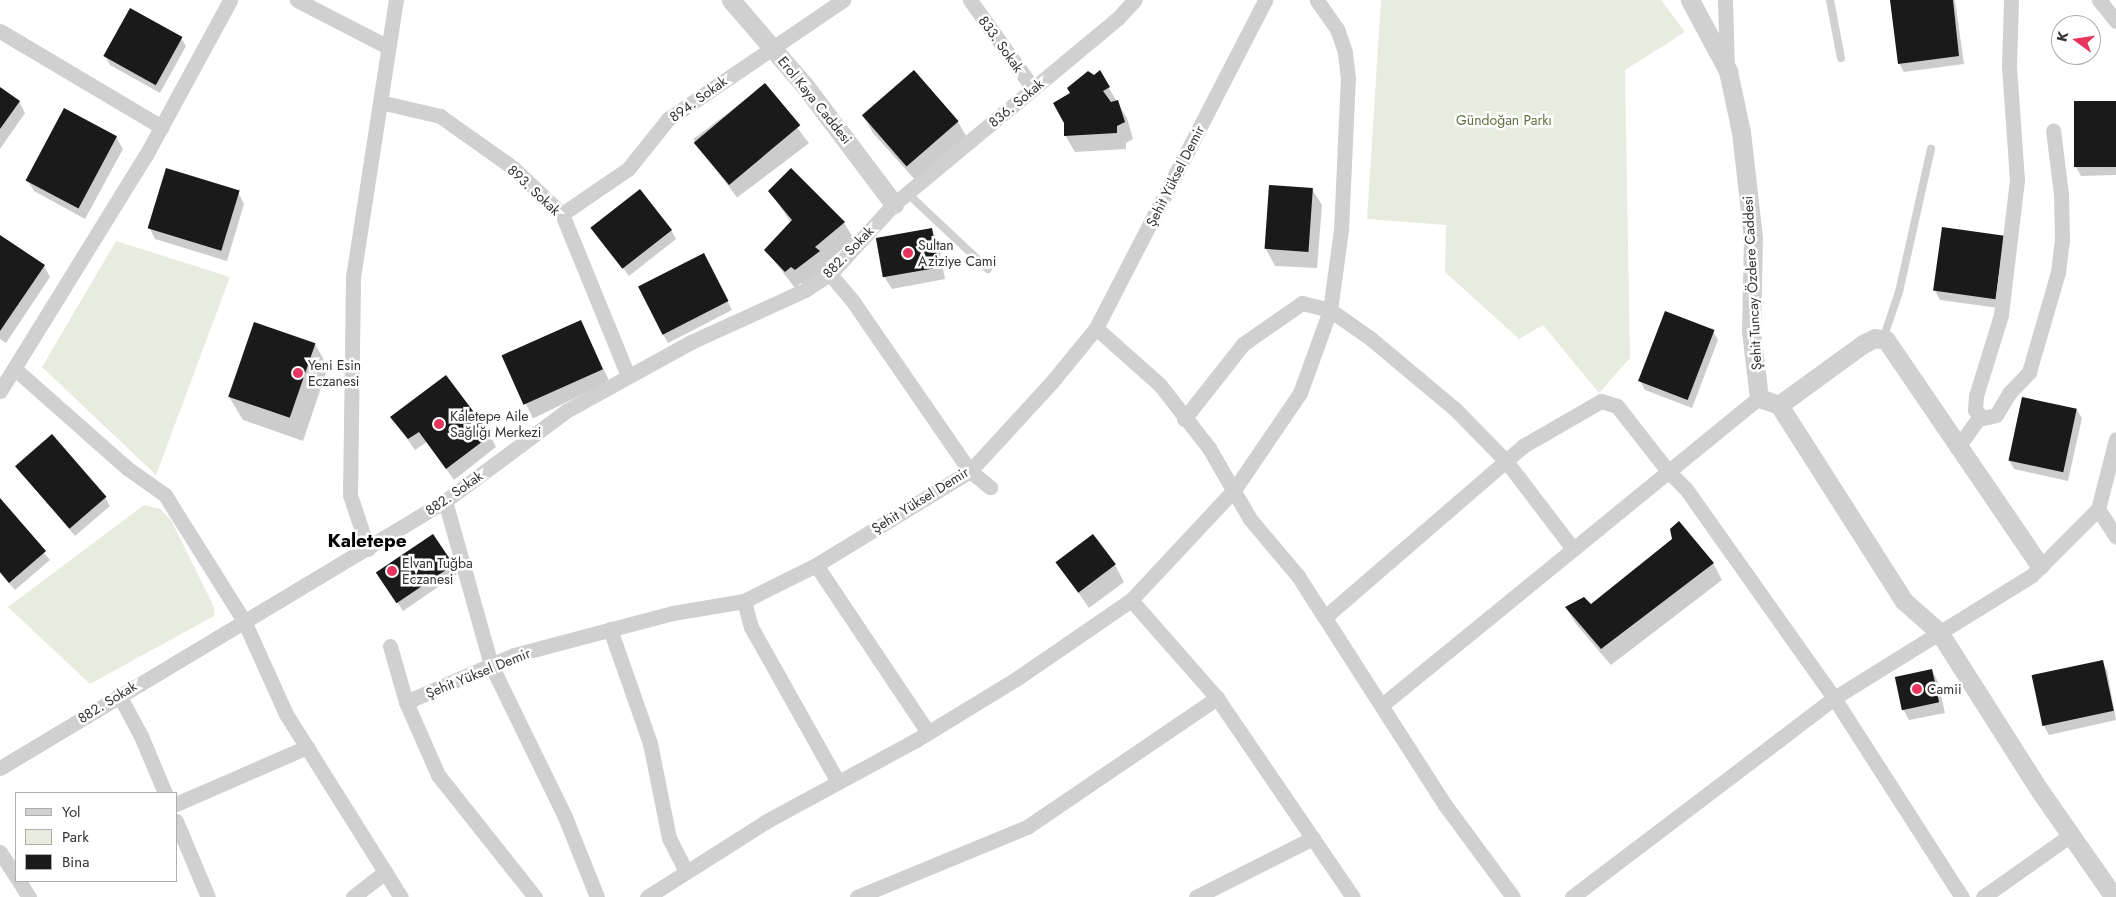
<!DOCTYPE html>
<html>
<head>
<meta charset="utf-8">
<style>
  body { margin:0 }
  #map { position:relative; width:2116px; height:897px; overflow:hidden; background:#fff; font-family:Jost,sans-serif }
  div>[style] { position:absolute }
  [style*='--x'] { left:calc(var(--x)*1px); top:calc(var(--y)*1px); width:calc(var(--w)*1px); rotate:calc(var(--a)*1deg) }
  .green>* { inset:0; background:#e8ecde }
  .shadow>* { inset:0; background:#0003; transform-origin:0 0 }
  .building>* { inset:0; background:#1a1a1a; transform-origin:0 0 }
  .service>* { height:8px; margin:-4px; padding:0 4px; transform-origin:4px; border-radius:4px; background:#d0d0d0 }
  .minor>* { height:15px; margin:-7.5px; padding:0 7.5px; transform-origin:7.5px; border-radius:7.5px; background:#d0d0d0 }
  .tertiary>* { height:19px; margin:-9.5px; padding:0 9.5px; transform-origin:9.5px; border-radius:9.5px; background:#d0d0d0 }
  .dots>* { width:14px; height:14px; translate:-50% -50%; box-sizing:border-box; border:2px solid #fff; border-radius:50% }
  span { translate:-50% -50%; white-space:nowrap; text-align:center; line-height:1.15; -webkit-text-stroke:5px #fff; paint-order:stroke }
  .street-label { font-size:14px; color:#333 }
  .park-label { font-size:14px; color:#5d703e }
  .poi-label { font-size:14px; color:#333 }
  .left { translate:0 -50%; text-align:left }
  .district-label { font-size:19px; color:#000; font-weight:700 }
  .legend { position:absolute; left:15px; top:792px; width:162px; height:90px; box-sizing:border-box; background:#fff; border:1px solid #adadad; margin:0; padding:6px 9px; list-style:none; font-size:15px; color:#333 }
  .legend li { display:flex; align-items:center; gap:10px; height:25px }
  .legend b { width:25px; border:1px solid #adadad }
  .north { position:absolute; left:2051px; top:15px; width:50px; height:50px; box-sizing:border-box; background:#fff; border:1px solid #adadad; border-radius:50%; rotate:284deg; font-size:14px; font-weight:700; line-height:20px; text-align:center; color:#333 }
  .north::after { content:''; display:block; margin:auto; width:18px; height:22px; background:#e9355e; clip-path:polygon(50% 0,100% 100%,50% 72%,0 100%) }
</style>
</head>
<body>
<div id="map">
  <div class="green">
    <i style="clip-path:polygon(1381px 0,1661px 0,1685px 32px,1625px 70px,1630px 358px,1599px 393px,1543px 325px,1519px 339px,1445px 272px,1446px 225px,1367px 219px)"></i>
    <i style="clip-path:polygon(116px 241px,230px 277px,156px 475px,42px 367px)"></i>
    <i style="clip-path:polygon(144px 505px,160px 509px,171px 520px,214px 607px,214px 616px,90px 684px,8px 607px)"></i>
  </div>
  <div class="shadow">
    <i style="clip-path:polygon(1898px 0,1955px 0,1964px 64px,1904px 72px,1899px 63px)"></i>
    <i style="clip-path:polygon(181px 38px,186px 46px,160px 93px,110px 65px,105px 56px)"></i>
    <i style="clip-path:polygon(913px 72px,958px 122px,968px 139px,918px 183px,873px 133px,864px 117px)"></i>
    <i style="clip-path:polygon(1099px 72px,1127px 118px,1133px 139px,1126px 143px,1126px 149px,1075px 152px,1065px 135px,1072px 94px)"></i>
    <i style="left:765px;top:85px;width:73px;height:90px;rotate:53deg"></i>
    <i style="clip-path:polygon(0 88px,19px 101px,25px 113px,0 149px)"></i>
    <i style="clip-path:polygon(2116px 103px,2116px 175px,2081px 176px,2076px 167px)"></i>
    <i style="clip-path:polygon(116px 137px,123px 149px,85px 219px,34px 191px,27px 180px)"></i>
    <i style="clip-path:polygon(1312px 189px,1322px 205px,1317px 268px,1275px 266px,1266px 249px)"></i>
    <i style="clip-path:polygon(770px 191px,844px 223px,854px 239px,826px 263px,829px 268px,805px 286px,801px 283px,795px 288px,766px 250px,791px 223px)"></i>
    <i style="clip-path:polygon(238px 192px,244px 204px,227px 261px,155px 239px,149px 227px)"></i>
    <i style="clip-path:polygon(593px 228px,671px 230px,676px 239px,629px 276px)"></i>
    <i style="clip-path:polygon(931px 229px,938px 241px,945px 279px,892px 289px,885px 278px,878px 240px)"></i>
    <i style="clip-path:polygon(0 236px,44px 266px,50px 277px,6px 343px,0 339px)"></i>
    <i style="clip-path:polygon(2008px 246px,1999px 308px,1940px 300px,1935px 291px)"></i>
    <i style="clip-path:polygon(708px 263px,732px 310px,668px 343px,663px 334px)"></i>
    <i style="left:580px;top:321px;width:67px;height:85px;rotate:64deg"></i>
    <i style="clip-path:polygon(1713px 331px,1718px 340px,1692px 408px,1645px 390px,1640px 381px)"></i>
    <i style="clip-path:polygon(315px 344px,328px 367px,303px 441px,243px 420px,229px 397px)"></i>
    <i style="clip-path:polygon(2023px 398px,2077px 410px,2082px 418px,2068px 481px,2014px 469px,2009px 460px)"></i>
    <i style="clip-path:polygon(392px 417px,490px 435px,496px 447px,454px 480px,427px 442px,415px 450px)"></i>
    <i style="clip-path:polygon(17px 466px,105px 497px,110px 506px,75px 536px)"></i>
    <i style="clip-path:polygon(0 500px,50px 560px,15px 590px,0 573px)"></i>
    <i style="clip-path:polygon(1057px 562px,1115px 565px,1124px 582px,1089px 608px)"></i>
    <i style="clip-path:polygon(1713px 563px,1722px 580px,1611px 665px,1576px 624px,1566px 608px,1591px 606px)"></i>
    <i style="clip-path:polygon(452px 566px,457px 574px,403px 611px,383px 581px)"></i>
    <i style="clip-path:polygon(2102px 662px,2107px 670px,2116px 720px,2049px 735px,2044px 726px)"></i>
    <i style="clip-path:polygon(1932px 670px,1938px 682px,1945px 713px,1909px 720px,1903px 709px,1896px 678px)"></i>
  </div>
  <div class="building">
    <i style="clip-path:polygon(1890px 0,1953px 0,1959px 56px,1898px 64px)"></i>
    <i style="left:130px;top:8px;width:60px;height:55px;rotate:29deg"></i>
    <i style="left:914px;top:70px;width:68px;height:69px;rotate:49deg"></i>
    <i style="clip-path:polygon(1100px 70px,1110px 87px,1103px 91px,1111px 102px,1118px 100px,1125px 122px,1117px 126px,1117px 133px,1064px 136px,1064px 123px,1053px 103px,1070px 93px,1067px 88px,1088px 71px,1094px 75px)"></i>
    <i style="left:765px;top:83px;width:55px;height:93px;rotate:50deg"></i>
    <i style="clip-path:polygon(0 87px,20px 101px,0 129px)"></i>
    <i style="left:2116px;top:101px;width:66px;height:42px;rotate:90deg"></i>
    <i style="left:64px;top:108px;width:60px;height:82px;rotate:28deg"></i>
    <i style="left:166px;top:168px;width:77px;height:63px;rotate:17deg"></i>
    <i style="clip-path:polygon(791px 168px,845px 222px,815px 247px,820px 251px,795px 270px,791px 267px,785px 272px,764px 250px,792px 220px,768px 191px)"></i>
    <i style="left:1269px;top:185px;width:44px;height:64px;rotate:4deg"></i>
    <i style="left:640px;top:189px;width:52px;height:63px;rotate:52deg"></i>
    <i style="left:1942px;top:227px;width:63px;height:64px;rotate:8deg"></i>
    <i style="left:932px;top:228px;width:40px;height:57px;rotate:80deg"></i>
    <i style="clip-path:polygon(0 235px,45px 265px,0 331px)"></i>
    <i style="left:704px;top:253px;width:54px;height:74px;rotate:63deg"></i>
    <i style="left:1665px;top:311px;width:53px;height:75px;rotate:21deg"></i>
    <i style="left:581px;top:320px;width:54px;height:87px;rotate:66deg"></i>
    <i style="left:254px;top:322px;width:65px;height:79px;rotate:19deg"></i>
    <i style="clip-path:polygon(446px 375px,491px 435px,446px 469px,419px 432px,408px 439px,390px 417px)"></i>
    <i style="left:2022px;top:397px;width:56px;height:65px;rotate:12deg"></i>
    <i style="left:52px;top:434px;width:83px;height:49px;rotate:49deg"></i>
    <i style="clip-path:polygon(0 498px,46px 551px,9px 583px,0 572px)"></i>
    <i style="clip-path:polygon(1679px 521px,1714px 563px,1601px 649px,1565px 607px,1584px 597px,1591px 604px,1672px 539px,1670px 529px)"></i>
    <i style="left:433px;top:534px;width:37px;height:69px;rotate:56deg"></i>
    <i style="left:1093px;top:534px;width:38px;height:47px;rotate:53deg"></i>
    <i style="left:2103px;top:660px;width:52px;height:73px;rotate:78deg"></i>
    <i style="left:1932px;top:669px;width:34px;height:38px;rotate:78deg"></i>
  </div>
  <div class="service">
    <i style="--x:1830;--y:0;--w:59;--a:79.3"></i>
    <i style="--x:907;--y:193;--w:111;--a:43.2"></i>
    <i style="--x:1883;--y:339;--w:50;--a:-71.2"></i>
    <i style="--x:1899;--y:292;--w:147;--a:-77.4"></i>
  </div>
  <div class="minor">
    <i style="--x:297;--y:0;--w:102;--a:27.3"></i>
    <i style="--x:970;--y:0;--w:107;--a:54.5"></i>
    <i style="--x:1725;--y:0;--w:70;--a:88.4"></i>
    <i style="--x:2011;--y:0;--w:66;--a:91.7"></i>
    <i style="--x:2009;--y:66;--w:114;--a:86"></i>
    <i style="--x:2017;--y:180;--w:136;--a:96.8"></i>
    <i style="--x:2001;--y:315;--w:85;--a:107.2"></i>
    <i style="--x:1976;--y:396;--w:14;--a:94"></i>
    <i style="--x:1975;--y:410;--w:11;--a:45"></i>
    <i style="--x:1983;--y:418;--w:13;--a:-13"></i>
    <i style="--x:1996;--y:415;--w:27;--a:-59"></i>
    <i style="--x:2010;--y:392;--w:28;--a:-46"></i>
    <i style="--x:2029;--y:372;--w:104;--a:-73.8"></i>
    <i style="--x:2058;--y:272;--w:31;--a:-83"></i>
    <i style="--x:2062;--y:241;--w:47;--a:-91.2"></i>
    <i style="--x:2061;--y:194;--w:64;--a:-97.1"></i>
    <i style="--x:2099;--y:0;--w:27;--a:51"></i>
    <i style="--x:0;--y:31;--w:188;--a:30.7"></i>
    <i style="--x:380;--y:102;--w:62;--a:13.1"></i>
    <i style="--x:440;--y:116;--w:88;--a:35.3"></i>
    <i style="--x:512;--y:167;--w:69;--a:43.2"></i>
    <i style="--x:562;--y:214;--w:175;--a:67.8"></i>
    <i style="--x:562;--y:214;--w:80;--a:-34.3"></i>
    <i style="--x:628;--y:169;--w:64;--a:-51.3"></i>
    <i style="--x:668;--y:119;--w:212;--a:-34.2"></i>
    <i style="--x:830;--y:274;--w:38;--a:50"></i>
    <i style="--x:854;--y:303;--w:204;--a:55.4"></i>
    <i style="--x:970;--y:471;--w:26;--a:39"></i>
    <i style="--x:1096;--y:328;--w:86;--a:41.7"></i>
    <i style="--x:1160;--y:385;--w:80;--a:52.1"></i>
    <i style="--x:1209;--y:448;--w:82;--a:60"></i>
    <i style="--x:1250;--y:519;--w:75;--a:49.9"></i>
    <i style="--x:1298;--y:576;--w:272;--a:57.3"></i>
    <i style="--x:1445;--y:805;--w:114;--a:53.5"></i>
    <i style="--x:15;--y:369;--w:149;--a:41.5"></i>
    <i style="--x:127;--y:468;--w:47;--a:35.4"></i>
    <i style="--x:165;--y:495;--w:149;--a:57.9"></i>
    <i style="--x:244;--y:621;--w:102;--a:65.7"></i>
    <i style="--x:286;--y:714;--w:216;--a:57.9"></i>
    <i style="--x:0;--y:391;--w:278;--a:-58.3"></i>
    <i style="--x:146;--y:155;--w:176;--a:-61.5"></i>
    <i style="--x:1184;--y:419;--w:95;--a:-51.8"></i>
    <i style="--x:1243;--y:344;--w:72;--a:-34.8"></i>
    <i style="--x:1302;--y:303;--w:29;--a:14"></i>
    <i style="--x:1330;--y:310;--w:49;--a:35"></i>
    <i style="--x:1370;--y:338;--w:111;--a:39.9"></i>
    <i style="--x:1455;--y:409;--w:73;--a:45.6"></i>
    <i style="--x:1506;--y:461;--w:111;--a:52.7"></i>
    <i style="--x:1957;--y:448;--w:39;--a:-54"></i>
    <i style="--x:445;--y:501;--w:170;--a:74.3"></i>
    <i style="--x:491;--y:665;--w:169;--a:64"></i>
    <i style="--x:565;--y:817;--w:86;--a:68.2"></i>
    <i style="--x:2098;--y:509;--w:33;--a:57"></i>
    <i style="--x:368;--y:549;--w:57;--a:-108.4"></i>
    <i style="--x:350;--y:495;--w:218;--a:-89.2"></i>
    <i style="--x:353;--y:277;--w:280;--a:-81.2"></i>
    <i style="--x:816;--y:565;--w:201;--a:56.2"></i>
    <i style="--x:1131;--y:600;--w:130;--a:48.7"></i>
    <i style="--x:1217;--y:698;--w:241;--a:55.7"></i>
    <i style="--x:744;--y:601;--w:27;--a:75"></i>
    <i style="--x:751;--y:627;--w:178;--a:60.7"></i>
    <i style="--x:1325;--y:617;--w:262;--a:-40.8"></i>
    <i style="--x:1523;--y:446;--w:90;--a:-30"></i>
    <i style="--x:1601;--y:401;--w:17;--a:17"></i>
    <i style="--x:1617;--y:406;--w:83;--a:51.9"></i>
    <i style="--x:1668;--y:471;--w:25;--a:45"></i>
    <i style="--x:1686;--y:489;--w:256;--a:54.7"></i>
    <i style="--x:1834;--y:698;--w:237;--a:57.3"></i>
    <i style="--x:610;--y:629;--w:121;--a:70.7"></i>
    <i style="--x:650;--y:743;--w:97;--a:78.7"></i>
    <i style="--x:669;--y:838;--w:38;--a:63"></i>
    <i style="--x:390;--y:646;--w:58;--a:74.1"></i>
    <i style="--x:406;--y:702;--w:80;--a:66.3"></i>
    <i style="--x:438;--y:775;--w:156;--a:51.5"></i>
    <i style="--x:119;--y:695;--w:47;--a:61.8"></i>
    <i style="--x:141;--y:736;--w:62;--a:67.2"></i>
    <i style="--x:406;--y:702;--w:118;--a:-23.5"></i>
    <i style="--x:514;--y:655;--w:164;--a:-14.8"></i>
    <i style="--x:673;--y:613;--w:72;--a:-9.6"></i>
    <i style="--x:744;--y:601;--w:80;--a:-26.6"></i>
    <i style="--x:816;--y:565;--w:180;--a:-31.4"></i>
    <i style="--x:970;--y:471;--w:120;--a:-47.4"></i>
    <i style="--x:1051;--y:383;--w:71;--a:-50.7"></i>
    <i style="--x:1096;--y:328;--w:369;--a:-62.7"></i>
    <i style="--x:1382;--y:705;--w:486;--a:-39.2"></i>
    <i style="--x:0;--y:768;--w:519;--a:-30.96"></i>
    <i style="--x:445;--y:501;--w:151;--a:-36.6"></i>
    <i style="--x:566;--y:411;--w:143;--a:-28.9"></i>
    <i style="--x:691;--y:342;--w:125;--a:-24.5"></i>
    <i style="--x:805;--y:290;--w:30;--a:-33"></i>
    <i style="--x:830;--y:274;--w:95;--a:-47.6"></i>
    <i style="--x:894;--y:204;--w:290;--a:-39.7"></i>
    <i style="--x:1117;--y:19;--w:26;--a:-47"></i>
    <i style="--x:176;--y:804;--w:143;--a:-23.5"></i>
    <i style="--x:176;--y:821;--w:82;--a:67.2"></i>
    <i style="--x:0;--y:852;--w:30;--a:57"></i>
    <i style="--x:19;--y:881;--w:19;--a:58"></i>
    <i style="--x:353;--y:897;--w:41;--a:-38"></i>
    <i style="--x:647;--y:897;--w:140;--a:-32.4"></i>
    <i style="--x:765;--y:822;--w:172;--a:-28.5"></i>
    <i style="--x:916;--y:740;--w:117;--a:-31.4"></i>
    <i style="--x:1016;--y:679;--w:140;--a:-34.5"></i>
    <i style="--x:1131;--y:600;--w:151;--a:-46.9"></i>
    <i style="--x:1234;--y:490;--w:117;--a:-55.8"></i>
    <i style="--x:1300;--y:393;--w:88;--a:-70.1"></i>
    <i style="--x:1330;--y:310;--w:81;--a:-82.2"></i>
    <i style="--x:1341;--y:230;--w:152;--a:-87.4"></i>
    <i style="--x:1348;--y:78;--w:26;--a:-97"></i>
    <i style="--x:1345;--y:52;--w:24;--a:-109"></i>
    <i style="--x:1337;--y:29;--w:35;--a:-125"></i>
    <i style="--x:857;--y:897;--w:184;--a:-22.4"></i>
    <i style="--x:1027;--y:827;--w:230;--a:-34.2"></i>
    <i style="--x:1196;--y:897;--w:131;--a:-26.8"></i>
    <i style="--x:1572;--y:897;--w:329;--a:-37.2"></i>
    <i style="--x:1834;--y:698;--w:232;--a:-31.8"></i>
    <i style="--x:2031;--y:576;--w:95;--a:-45"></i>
    <i style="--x:2098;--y:509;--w:72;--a:-75.6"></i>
    <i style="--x:1983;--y:897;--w:108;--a:-35.2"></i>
  </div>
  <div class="tertiary">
    <i style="--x:731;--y:0;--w:113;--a:49.3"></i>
    <i style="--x:805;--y:86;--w:148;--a:53"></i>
    <i style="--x:1690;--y:0;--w:81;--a:61.8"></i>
    <i style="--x:1728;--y:71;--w:62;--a:78"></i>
    <i style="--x:1741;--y:132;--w:106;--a:83.5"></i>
    <i style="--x:1753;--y:237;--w:94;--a:91.2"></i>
    <i style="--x:1751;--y:331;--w:67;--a:83.2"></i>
    <i style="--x:1759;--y:398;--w:21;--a:19"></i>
    <i style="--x:1779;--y:405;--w:232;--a:57.5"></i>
    <i style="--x:1904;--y:601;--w:47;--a:41.5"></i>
    <i style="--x:1939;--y:632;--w:188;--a:57.6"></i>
    <i style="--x:2040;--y:791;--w:129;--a:55.1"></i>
    <i style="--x:1779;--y:405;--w:104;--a:-36"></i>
    <i style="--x:1863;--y:344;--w:13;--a:-27"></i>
    <i style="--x:1875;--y:338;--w:11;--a:10"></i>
    <i style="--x:1886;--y:340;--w:273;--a:55.7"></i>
  </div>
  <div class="dots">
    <i style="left:908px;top:253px;background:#e9355e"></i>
    <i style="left:298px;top:373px;background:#e9355e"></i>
    <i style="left:439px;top:424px;background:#e9355e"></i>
    <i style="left:392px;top:571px;background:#e9355e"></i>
    <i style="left:1917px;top:689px;background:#e9355e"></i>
  </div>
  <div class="street-label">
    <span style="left:1001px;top:44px;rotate:54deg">833. Sokak</span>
    <span style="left:698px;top:99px;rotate:-36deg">894. Sokak</span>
    <span style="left:815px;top:100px;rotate:51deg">Erol Kaya Caddesi</span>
    <span style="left:1016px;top:103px;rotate:-40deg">836. Sokak</span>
    <span style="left:1175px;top:176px;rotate:-63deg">Şehit Yüksel Demir</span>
    <span style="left:534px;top:190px;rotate:43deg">893. Sokak</span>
    <span style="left:848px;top:252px;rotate:-46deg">882. Sokak</span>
    <span style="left:1752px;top:283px;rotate:-93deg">Şehit Tuncay Özdere Caddesi</span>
    <span style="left:454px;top:493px;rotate:-35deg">882. Sokak</span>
    <span style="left:920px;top:500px;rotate:-32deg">Şehit Yüksel Demir</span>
    <span style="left:478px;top:673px;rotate:-22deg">Şehit Yüksel Demir</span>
    <span style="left:107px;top:702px;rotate:-32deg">882. Sokak</span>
  </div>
  <div class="park-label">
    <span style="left:1504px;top:120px">Gündoğan Parkı</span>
  </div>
  <div class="poi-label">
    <span class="left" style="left:918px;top:253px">Sultan<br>Aziziye Cami</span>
    <span class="left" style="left:308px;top:373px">Yeni Esin<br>Eczanesi</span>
    <span class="left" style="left:450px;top:424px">Kaletepe Aile<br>Sağlığı Merkezi</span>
    <span class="left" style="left:402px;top:571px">Elvan Tuğba<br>Eczanesi</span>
    <span class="left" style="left:1927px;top:689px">Camii</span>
  </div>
  <div class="district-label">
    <span style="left:367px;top:541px">Kaletepe</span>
  </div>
  <ul class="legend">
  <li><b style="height:6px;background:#d0d0d0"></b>Yol</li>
  <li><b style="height:14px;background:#e8ecde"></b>Park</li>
  <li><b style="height:14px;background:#1a1a1a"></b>Bina</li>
  </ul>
  <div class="north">K</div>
</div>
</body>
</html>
